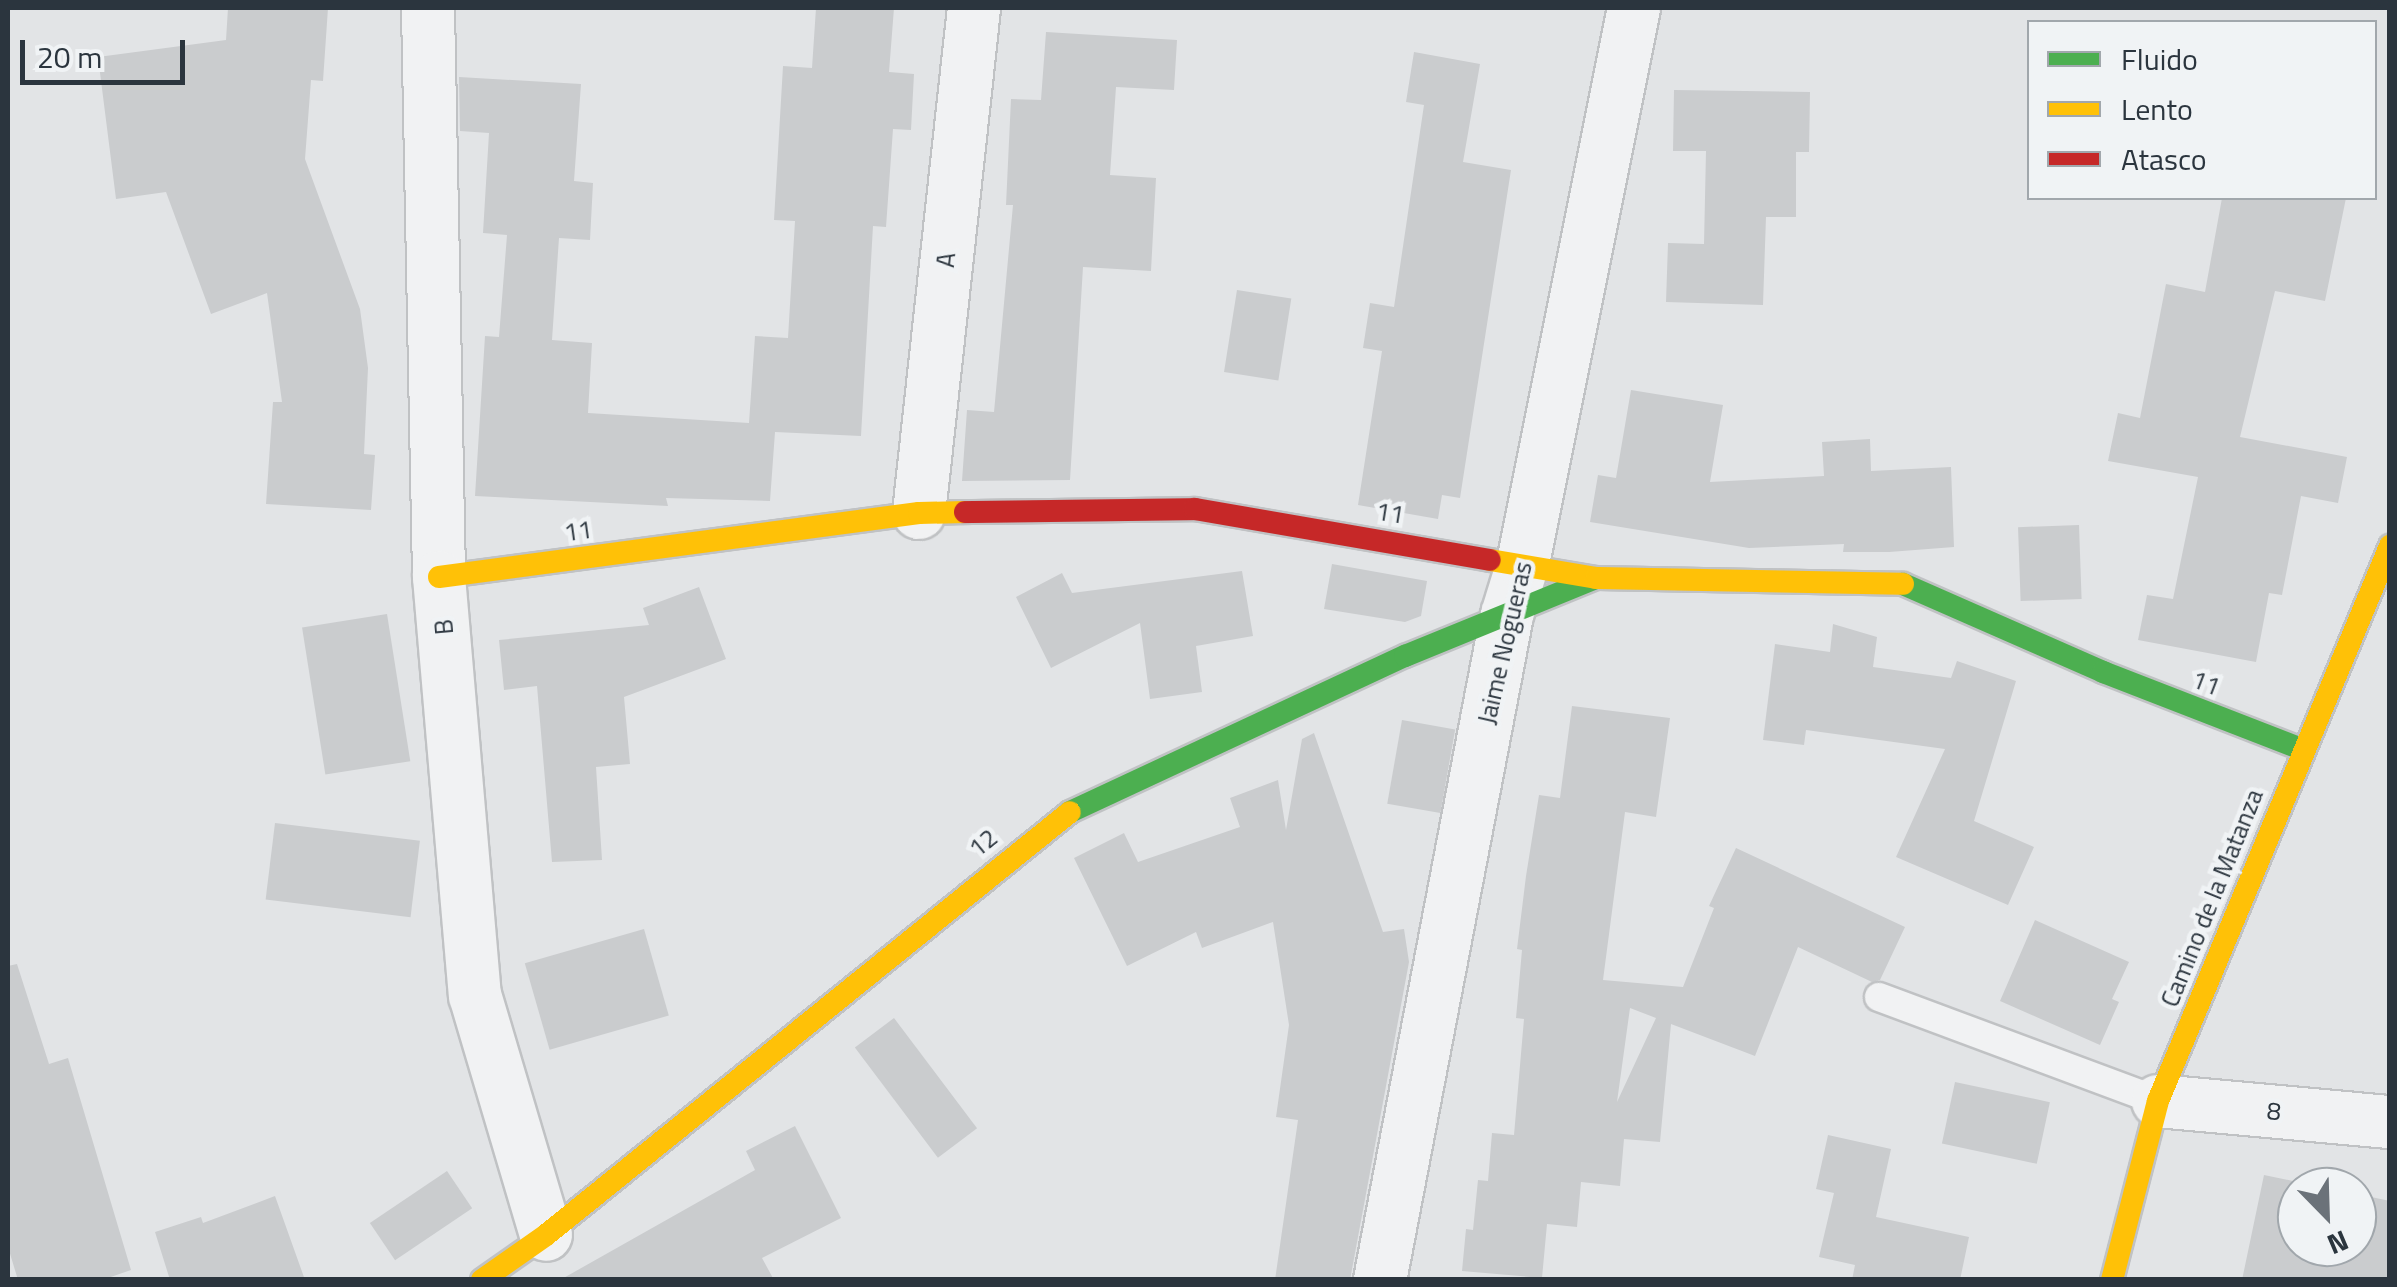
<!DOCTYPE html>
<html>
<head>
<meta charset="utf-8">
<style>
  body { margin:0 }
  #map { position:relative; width:2397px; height:1287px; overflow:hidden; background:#e2e4e6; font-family:"Titillium Web",sans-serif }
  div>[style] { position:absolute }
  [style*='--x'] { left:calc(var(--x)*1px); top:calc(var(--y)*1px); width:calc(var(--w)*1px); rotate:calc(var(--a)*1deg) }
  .building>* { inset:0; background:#caccce; transform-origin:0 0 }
  .roads { filter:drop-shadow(2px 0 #c0c2c4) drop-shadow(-2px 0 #c0c2c4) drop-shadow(0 2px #c0c2c4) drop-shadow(0 -2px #c0c2c4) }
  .lane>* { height:28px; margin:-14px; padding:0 14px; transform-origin:14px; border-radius:14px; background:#f1f2f3 }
  .street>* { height:52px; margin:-26px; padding:0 26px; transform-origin:26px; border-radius:26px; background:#f1f2f3 }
  .fast>* { height:22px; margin:-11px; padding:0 11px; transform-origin:11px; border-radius:11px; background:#4caf50 }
  .slow>* { height:22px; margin:-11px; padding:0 11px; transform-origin:11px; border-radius:11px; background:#ffc107 }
  .jam>* { height:22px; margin:-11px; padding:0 11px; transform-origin:11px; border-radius:11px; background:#c62828 }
  span { translate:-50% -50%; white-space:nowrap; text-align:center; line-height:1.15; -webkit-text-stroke:9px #f0f3f5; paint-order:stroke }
  .street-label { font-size:25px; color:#2b353e }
  .frame { position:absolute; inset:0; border:10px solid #2b353e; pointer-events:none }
  .legend { position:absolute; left:2027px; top:20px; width:350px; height:180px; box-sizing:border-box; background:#f0f3f5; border:2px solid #a1a7ac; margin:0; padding:12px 18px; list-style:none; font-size:30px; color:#2b353e }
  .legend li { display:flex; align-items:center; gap:20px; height:50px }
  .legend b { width:50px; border:2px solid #a1a7ac }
  .north { position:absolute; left:2277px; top:1167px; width:100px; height:100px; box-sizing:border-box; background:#f0f3f5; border:2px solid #a1a7ac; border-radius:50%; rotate:157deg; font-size:28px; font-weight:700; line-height:40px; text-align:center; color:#2b353e }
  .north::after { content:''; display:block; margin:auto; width:35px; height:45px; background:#6b7279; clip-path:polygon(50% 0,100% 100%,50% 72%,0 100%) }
  .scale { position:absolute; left:20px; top:40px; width:165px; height:45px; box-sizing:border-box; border:5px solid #2b353e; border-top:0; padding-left:12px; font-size:30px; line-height:35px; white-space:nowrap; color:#2b353e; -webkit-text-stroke:8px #f0f3f5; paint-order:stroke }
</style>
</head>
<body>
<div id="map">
  <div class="building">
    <i style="clip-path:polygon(228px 8px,328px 8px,323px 81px,311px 80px,305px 159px,360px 309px,368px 368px,364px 454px,375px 455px,371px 510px,266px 504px,273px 402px,282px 402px,267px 293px,211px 314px,166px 192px,116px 199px,98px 57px,226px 40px)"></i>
    <i style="clip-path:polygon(816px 8px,894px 8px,889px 72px,914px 74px,911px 130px,893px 129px,886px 227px,873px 226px,861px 436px,775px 432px,770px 501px,666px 498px,668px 506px,475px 496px,485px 336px,499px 337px,507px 235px,483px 233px,489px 133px,460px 131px,459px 77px,581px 84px,574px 181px,593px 183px,590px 240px,559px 238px,552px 340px,592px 343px,588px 413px,749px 423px,755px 336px,788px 338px,795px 221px,774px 220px,783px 66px,812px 68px)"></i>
    <i style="clip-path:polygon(1046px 32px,1177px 40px,1174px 90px,1116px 87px,1110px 175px,1156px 178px,1151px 271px,1083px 267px,1070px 480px,962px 481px,967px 410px,994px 412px,1013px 205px,1006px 205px,1011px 99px,1041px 100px)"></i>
    <i style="clip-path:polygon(1414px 52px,1480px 64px,1463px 162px,1511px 170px,1460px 498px,1442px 495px,1438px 519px,1358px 505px,1382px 351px,1363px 348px,1370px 303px,1394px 307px,1424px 105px,1406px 102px)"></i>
    <i style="clip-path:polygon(1674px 90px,1810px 92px,1809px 152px,1796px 152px,1796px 217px,1766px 217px,1763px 305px,1666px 302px,1668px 243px,1704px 244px,1706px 151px,1673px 151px)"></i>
    <i style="clip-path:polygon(2222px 198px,2346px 198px,2325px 301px,2275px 291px,2240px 437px,2347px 457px,2338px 503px,2301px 496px,2282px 595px,2269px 593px,2256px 662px,2138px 640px,2147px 595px,2173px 599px,2198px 477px,2108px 461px,2118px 413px,2140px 418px,2166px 284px,2205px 292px)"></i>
    <i style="left:1237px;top:290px;width:55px;height:83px;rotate:9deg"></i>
    <i style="clip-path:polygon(1631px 390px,1723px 405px,1710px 482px,1824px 476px,1822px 442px,1870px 439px,1871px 471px,1951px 467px,1954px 547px,1889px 552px,1843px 552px,1844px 544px,1749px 548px,1590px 522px,1598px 475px,1616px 478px)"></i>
    <i style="left:2079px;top:525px;width:74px;height:61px;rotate:88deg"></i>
    <i style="clip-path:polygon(1332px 564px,1427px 581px,1421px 616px,1405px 622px,1324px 609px)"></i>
    <i style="clip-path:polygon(1242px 571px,1253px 636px,1196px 646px,1202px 692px,1150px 699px,1140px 623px,1051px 668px,1016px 597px,1062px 573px,1072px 593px)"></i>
    <i style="clip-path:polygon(699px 587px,726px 659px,624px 697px,630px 764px,596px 767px,602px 860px,552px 862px,537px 686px,504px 690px,499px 640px,649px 625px,643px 608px)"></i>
    <i style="left:387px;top:614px;width:149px;height:86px;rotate:81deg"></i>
    <i style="clip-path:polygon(1833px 624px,1877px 637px,1873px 667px,1951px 678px,1957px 661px,2016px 681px,1974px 821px,2034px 847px,2008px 905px,1896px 857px,1945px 749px,1806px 730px,1804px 745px,1763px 740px,1775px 644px,1830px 652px)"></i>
    <i style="clip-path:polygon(evenodd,1572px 706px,1670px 718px,1656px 817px,1625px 812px,1603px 980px,1683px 987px,1714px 908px,1709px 906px,1736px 848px,1905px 927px,1880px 980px,1872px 982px,1798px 947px,1755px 1056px,1671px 1024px,1660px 1142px,1624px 1139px,1620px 1186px,1581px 1182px,1577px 1227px,1547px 1224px,1542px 1278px,1462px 1271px,1466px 1229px,1473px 1230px,1478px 1180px,1488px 1181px,1492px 1133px,1514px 1135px,1524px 1019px,1516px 1018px,1522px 950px,1517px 949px,1526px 876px,1539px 795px,1560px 798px,1572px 706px,1630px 1008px,1656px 1018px,1617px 1102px,1630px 1008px)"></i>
    <i style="left:1402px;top:720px;width:54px;height:85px;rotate:10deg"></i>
    <i style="clip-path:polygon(1314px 733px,1383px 932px,1404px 929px,1409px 962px,1350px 1280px,1275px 1280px,1298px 1120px,1276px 1117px,1289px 1025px,1273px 922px,1202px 948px,1196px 932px,1127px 966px,1074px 858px,1124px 833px,1138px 862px,1240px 827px,1230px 798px,1278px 780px,1286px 830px,1302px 739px)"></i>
    <i style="left:275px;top:823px;width:146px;height:77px;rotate:7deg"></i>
    <i style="clip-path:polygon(2035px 920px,2129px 962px,2112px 999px,2119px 1002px,2100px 1045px,2000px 1001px)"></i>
    <i style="left:644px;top:929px;width:90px;height:124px;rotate:74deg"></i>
    <i style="clip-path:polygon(17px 964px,49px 1064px,68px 1058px,131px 1270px,102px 1280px,18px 1280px,8px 1247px,8px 966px)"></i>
    <i style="left:894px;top:1018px;width:138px;height:49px;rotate:53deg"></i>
    <i style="left:1955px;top:1082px;width:97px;height:63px;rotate:12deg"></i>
    <i style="clip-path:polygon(795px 1126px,841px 1218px,762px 1258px,774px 1280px,560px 1280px,755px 1170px,746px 1151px)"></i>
    <i style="clip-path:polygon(1828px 1135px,1891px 1149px,1876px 1217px,1969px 1237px,1960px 1280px,1852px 1280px,1855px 1265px,1819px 1257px,1834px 1193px,1816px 1189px)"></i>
    <i style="left:447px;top:1171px;width:45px;height:93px;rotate:56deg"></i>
    <i style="clip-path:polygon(2264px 1175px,2322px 1187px,2297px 1187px,2297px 1247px,2357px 1247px,2357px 1194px,2390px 1201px,2390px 1280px,2242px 1280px)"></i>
    <i style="clip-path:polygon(275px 1196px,305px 1280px,170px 1280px,155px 1232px,201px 1217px,203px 1223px)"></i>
  </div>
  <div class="roads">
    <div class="lane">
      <i style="--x:1879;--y:997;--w:298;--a:20.4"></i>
    </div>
    <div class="street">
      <i style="--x:428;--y:8;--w:569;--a:88.89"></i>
      <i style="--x:439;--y:577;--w:420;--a:85.1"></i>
      <i style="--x:475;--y:995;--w:250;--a:73.5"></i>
      <i style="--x:919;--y:513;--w:508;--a:-83.78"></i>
      <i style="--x:2158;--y:1101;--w:233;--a:5.2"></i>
      <i style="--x:1380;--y:1280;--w:677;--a:-79.19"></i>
      <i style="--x:1507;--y:615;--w:54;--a:-72.9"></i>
      <i style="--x:1523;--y:563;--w:566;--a:-78.69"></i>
    </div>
    <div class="fast">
      <i style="--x:1903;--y:584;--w:219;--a:23.7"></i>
      <i style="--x:2103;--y:672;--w:213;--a:21.2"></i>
      <i style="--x:1070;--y:812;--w:370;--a:-25"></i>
      <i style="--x:1405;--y:656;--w:206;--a:-22.2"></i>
    </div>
    <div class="slow">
      <i style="--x:1490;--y:560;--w:108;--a:9.6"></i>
      <i style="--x:1596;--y:578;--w:307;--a:1.1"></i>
      <i style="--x:439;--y:577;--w:484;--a:-7.6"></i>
      <i style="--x:919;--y:513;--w:46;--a:-1.2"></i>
      <i style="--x:482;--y:1280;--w:78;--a:-35.1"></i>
      <i style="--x:546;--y:1235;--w:673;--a:-38.91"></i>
      <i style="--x:2112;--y:1280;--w:185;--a:-75.6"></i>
      <i style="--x:2158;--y:1101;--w:602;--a:-67.31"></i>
    </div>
    <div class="jam">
      <i style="--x:965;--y:512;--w:230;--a:-0.7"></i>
      <i style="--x:1195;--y:509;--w:299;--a:9.8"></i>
    </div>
  </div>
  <div class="street-label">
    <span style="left:946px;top:260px;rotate:-84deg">A</span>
    <span style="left:1390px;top:513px;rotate:9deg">11</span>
    <span style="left:578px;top:531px;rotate:-8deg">11</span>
    <span style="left:444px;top:627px;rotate:-95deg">B</span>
    <span style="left:1505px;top:643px;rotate:-77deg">Jaime Nogueras</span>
    <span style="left:2206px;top:683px;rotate:21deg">11</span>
    <span style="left:983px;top:843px;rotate:-39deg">12</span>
    <span style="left:2212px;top:898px;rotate:-68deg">Camino de la Matanza</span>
    <span style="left:2274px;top:1111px;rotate:5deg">8</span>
  </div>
  <div class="frame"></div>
  <ul class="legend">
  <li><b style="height:12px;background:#4caf50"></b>Fluido</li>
  <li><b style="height:12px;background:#ffc107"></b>Lento</li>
  <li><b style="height:12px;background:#c62828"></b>Atasco</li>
  </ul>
  <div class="north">N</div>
  <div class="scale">20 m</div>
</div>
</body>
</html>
